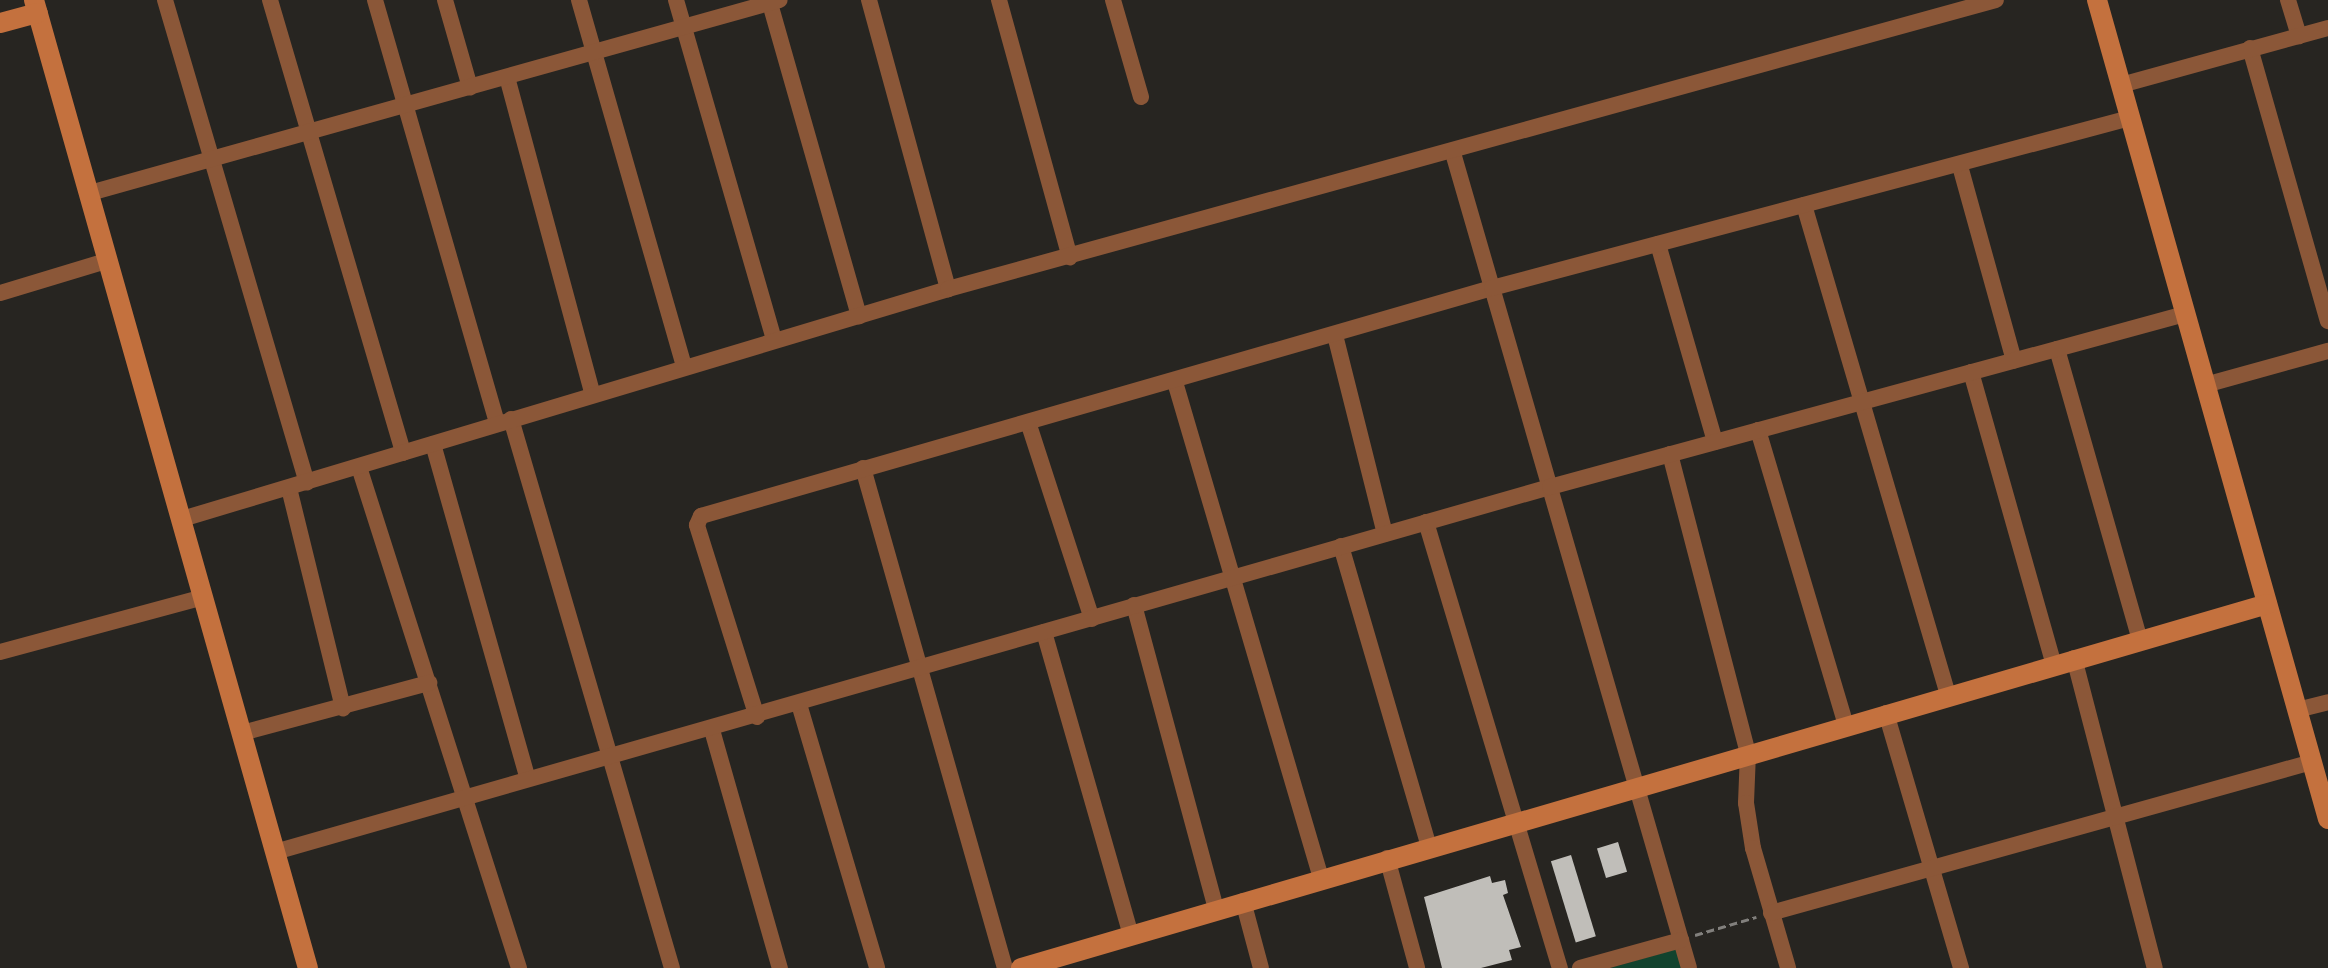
<!DOCTYPE html>
<html>
<head>
<meta charset="utf-8">
<style>
  body { margin:0 }
  #map { position:relative; width:2328px; height:968px; overflow:hidden; background:#272521; font-family:Quicksand,sans-serif }
  div>[style] { position:absolute }
  [style*='--x'] { left:calc(var(--x)*1px); top:calc(var(--y)*1px); width:calc(var(--w)*1px); rotate:calc(var(--a)*1deg) }
  .green>* { inset:0; background:#12432e }
  .building>* { inset:0; background:#c0beb9; transform-origin:0 0 }
  .path>* { height:3px; margin-top:-1.5px; transform-origin:0; background:repeating-linear-gradient(90deg,#82807d 0 8px,transparent 0 12px) }
  .street>* { height:16px; margin:-8px; padding:0 8px; transform-origin:8px; border-radius:8px; background:#8b5738 }
  .secondary>* { height:20px; margin:-10px; padding:0 10px; transform-origin:10px; border-radius:10px; background:#c4713e }
  span { translate:-50% -50%; white-space:nowrap; text-align:center; line-height:1.15; -webkit-text-stroke:8px #272521; paint-order:stroke }
</style>
</head>
<body>
<div id="map">
  <div class="green">
    <i style="clip-path:polygon(1676px 949px,1682px 968px,1610px 968px)"></i>
  </div>
  <div class="building">
    <i style="left:1618px;top:842px;width:31px;height:22px;rotate:73deg"></i>
    <i style="left:1571px;top:855px;width:85px;height:21px;rotate:73deg"></i>
    <i style="clip-path:polygon(1490px 876px,1492px 883px,1505px 880px,1508px 893px,1503px 895px,1521px 947px,1509px 950px,1512px 960px,1481px 968px,1442px 968px,1424px 897px)"></i>
  </div>
  <div class="path">
    <i style="--x:1695;--y:935;--w:64;--a:-16.4"></i>
  </div>
  <div class="street">
    <i style="--x:165;--y:0;--w:503;--a:73.62"></i>
    <i style="--x:270;--y:0;--w:472;--a:73.6"></i>
    <i style="--x:375;--y:0;--w:440;--a:73.9"></i>
    <i style="--x:445;--y:0;--w:91;--a:74"></i>
    <i style="--x:579;--y:0;--w:381;--a:74"></i>
    <i style="--x:676;--y:0;--w:354;--a:73.9"></i>
    <i style="--x:769;--y:0;--w:329;--a:74.1"></i>
    <i style="--x:869;--y:0;--w:300;--a:74.7"></i>
    <i style="--x:999;--y:0;--w:267;--a:74.6"></i>
    <i style="--x:1113;--y:0;--w:101;--a:73.9"></i>
    <i style="--x:2288;--y:0;--w:38;--a:73"></i>
    <i style="--x:2250;--y:48;--w:284;--a:74.1"></i>
    <i style="--x:507;--y:77;--w:329;--a:74.9"></i>
    <i style="--x:2121;--y:85;--w:215;--a:-15.4"></i>
    <i style="--x:1453;--y:153;--w:848;--a:73.85"></i>
    <i style="--x:1960;--y:166;--w:202;--a:74.5"></i>
    <i style="--x:90;--y:193;--w:716;--a:-15.63"></i>
    <i style="--x:1804;--y:205;--w:511;--a:73.62"></i>
    <i style="--x:1658;--y:244;--w:206;--a:73.9"></i>
    <i style="--x:0;--y:293;--w:114;--a:-16.8"></i>
    <i style="--x:1335;--y:335;--w:205;--a:75.9"></i>
    <i style="--x:2057;--y:349;--w:303;--a:74.1"></i>
    <i style="--x:1971;--y:372;--w:305;--a:74.2"></i>
    <i style="--x:1175;--y:382;--w:517;--a:73.6"></i>
    <i style="--x:2205;--y:385;--w:128;--a:-15.5"></i>
    <i style="--x:511;--y:419;--w:572;--a:73.66"></i>
    <i style="--x:1028;--y:422;--w:207;--a:72"></i>
    <i style="--x:1758;--y:430;--w:308;--a:73.4"></i>
    <i style="--x:433;--y:444;--w:348;--a:74.2"></i>
    <i style="--x:1670;--y:454;--w:309;--a:75.4"></i>
    <i style="--x:1748;--y:753;--w:50;--a:92.3"></i>
    <i style="--x:1746;--y:803;--w:46;--a:81.2"></i>
    <i style="--x:1753;--y:848;--w:125;--a:73.7"></i>
    <i style="--x:359;--y:467;--w:526;--a:72.29"></i>
    <i style="--x:863;--y:468;--w:520;--a:74.15"></i>
    <i style="--x:289;--y:488;--w:227;--a:76.2"></i>
    <i style="--x:182;--y:519;--w:800;--a:-16.71"></i>
    <i style="--x:948;--y:289;--w:1087;--a:-15.42"></i>
    <i style="--x:1426;--y:522;--w:466;--a:73.3"></i>
    <i style="--x:1341;--y:546;--w:314;--a:73.7"></i>
    <i style="--x:1134;--y:605;--w:314;--a:74.9"></i>
    <i style="--x:1044;--y:632;--w:316;--a:74"></i>
    <i style="--x:0;--y:652;--w:211;--a:-15.1"></i>
    <i style="--x:2074;--y:658;--w:320;--a:75.4"></i>
    <i style="--x:799;--y:704;--w:275;--a:73.5"></i>
    <i style="--x:2297;--y:710;--w:32;--a:-14"></i>
    <i style="--x:1886;--y:713;--w:266;--a:73.6"></i>
    <i style="--x:757;--y:717;--w:201;--a:-107.4"></i>
    <i style="--x:697;--y:525;--w:10;--a:-66"></i>
    <i style="--x:701;--y:516;--w:823;--a:-16.08"></i>
    <i style="--x:1492;--y:288;--w:660;--a:-14.92"></i>
    <i style="--x:712;--y:730;--w:248;--a:74.1"></i>
    <i style="--x:242;--y:733;--w:194;--a:-15"></i>
    <i style="--x:275;--y:852;--w:1326;--a:-15.98"></i>
    <i style="--x:1550;--y:487;--w:658;--a:-15.24"></i>
    <i style="--x:1387;--y:858;--w:114;--a:74.7"></i>
    <i style="--x:1243;--y:901;--w:69;--a:75"></i>
    <i style="--x:1771;--y:913;--w:562;--a:-15.6"></i>
    <i style="--x:1580;--y:968;--w:105;--a:-15.5"></i>
  </div>
  <div class="secondary">
    <i style="--x:34;--y:0;--w:1006;--a:74.2"></i>
    <i style="--x:2097;--y:0;--w:851;--a:74.25"></i>
    <i style="--x:0;--y:23;--w:39;--a:-15"></i>
    <i style="--x:1021;--y:968;--w:1298;--a:-16.28"></i>
  </div>
</div>
</body>
</html>
